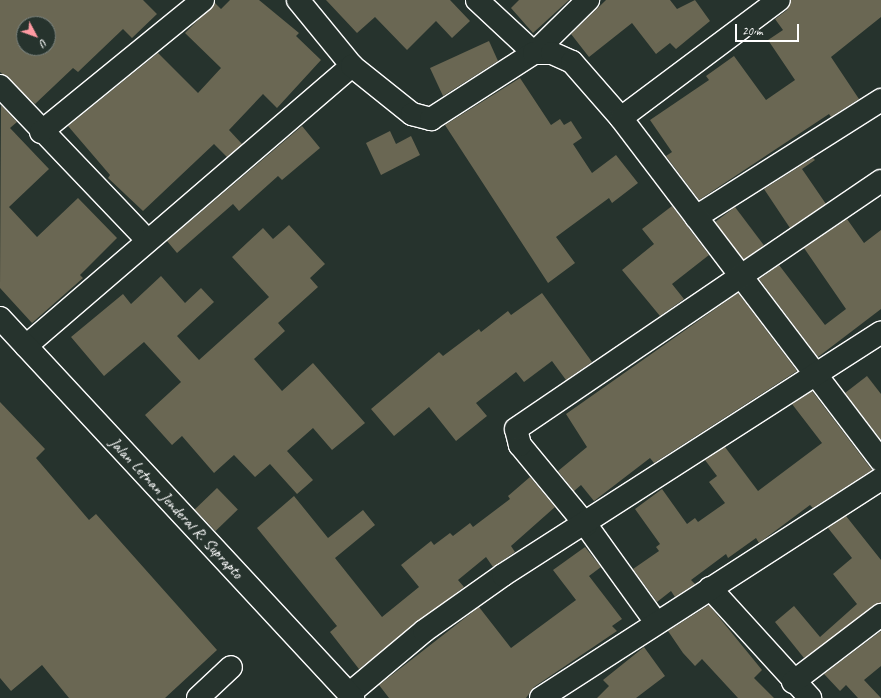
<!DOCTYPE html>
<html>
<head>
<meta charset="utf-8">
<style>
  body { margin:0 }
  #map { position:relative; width:881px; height:698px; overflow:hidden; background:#26332d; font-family:Caveat,sans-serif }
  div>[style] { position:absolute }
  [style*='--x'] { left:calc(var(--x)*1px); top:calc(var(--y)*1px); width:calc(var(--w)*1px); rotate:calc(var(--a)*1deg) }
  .building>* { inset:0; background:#6a6753; transform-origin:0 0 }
  .roads { filter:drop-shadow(1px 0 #fff) drop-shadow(-1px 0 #fff) drop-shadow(0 1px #fff) drop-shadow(0 -1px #fff) }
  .minor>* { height:22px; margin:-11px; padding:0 11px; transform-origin:11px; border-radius:11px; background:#26332d }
  .major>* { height:22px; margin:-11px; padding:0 11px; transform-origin:11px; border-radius:11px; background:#26332d }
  span { translate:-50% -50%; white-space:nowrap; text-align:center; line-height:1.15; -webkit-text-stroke:4px #26332d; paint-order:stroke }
  .street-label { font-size:16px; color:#fff }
  .north { position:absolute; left:16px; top:16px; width:40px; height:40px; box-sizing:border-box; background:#26332d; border:1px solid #7d8581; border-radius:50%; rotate:131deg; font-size:11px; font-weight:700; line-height:16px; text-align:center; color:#fff }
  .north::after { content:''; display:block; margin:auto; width:14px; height:18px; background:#ff9aa2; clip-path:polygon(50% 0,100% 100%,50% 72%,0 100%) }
  .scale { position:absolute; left:735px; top:24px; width:64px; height:18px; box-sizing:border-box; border:2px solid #fff; border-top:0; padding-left:5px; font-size:12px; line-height:14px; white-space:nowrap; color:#fff; -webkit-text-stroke:3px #26332d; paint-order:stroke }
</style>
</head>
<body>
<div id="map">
  <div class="building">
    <i style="clip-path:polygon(evenodd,0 0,143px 0,157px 14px,132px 38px,123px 29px,78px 72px,73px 68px,35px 104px,0 72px,0 0,24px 24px,48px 24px,48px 48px,24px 48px,24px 24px)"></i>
    <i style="clip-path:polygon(230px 0,259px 0,299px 33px,296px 36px,321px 60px,277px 108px,263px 94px,229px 130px,242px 144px,227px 157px,214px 144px,143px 211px,108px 178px,110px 175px,68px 126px,158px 53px,198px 93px,221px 68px,185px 33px,215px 3px,221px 9px)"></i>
    <i style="clip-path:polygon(326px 0,450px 0,470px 21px,452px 38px,436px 21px,407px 50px,375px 17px,357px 33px)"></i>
    <i style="clip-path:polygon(519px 0,569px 0,533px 33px,511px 8px)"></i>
    <i style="clip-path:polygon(606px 0,670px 0,677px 9px,695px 0,710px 21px,676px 49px,670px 43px,656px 54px,632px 23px,589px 57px,571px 34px)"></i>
    <i style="clip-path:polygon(791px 0,881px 0,881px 17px,831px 57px,859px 99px,831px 117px,829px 114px,699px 200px,666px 156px,672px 152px,650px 120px,709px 80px,706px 76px,734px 56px,766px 100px,795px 80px,768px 40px,783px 30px,775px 19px,787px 10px)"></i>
    <i style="clip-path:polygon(489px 41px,498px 61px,443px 96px,430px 68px)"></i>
    <i style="clip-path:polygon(520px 78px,551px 125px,560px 119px,564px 125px,571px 121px,582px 138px,573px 144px,592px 173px,616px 155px,638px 183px,612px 203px,609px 198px,556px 237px,575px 263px,548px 283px,445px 125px)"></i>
    <i style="clip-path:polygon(1px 105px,17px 122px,10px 128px,49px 169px,9px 207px,37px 237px,78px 198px,117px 238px,80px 275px,83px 278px,32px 323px,0 288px)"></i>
    <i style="clip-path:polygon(302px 126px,320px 148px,282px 180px,278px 176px,239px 211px,233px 204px,177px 253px,167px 241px)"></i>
    <i style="clip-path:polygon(390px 131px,396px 144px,411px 136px,420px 155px,381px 175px,366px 143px)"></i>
    <i style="clip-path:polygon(813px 158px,815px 160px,802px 169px,826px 204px,790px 228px,764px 189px)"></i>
    <i style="clip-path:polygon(672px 206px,709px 255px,672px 284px,684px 299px,660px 316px,622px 270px,654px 244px,642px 229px)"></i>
    <i style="left:735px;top:207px;width:48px;height:25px;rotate:53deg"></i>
    <i style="clip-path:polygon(847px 219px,864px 243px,881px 230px,881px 309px,818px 357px,759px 279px,779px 265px,825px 325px,846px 309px,804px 248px)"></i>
    <i style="clip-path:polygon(289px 225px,325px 264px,310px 278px,318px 287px,278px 323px,285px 331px,254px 359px,282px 391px,313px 363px,365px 423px,332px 450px,313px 428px,287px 451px,313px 480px,297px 494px,270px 464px,255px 477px,234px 455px,214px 473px,182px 436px,172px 445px,145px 415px,181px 382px,144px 342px,104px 376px,71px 337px,123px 294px,131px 304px,161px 276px,185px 303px,201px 288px,214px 302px,177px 336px,199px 360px,269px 297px,232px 257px,263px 228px,273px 239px)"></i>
    <i style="clip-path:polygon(542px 293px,592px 362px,566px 380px,552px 361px,524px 382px,516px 372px,476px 403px,487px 416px,456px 441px,429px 407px,394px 436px,371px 409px,439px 352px,443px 356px,479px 329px,481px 332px,508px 311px,511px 315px)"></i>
    <i style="clip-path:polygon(738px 293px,797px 371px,654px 463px,650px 458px,594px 501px,581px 485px,574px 491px,558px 471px,587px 447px,566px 414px)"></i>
    <i style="clip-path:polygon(867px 376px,881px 394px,881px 440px,845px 393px)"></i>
    <i style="clip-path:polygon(812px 391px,872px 470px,813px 508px,810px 505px,759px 543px,756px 538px,728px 558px,726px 554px,691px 580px,695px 584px,675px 597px,671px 591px,657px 602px,633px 569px,659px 551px,656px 547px,660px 544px,635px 509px,662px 489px,687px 524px,695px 518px,698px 522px,725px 503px,709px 482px,717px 476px,705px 460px,725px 447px,758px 491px,822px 443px,792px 404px)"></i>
    <i style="clip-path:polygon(0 402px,45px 449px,36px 458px,89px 520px,96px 514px,217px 650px,165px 698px,69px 698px,42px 665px,11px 691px,0 678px)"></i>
    <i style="clip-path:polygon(530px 477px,555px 507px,511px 546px,515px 552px,493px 567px,486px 557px,458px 580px,464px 587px,359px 669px,330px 632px,337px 626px,257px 528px,294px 496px,328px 538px,363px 510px,375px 525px,335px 558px,382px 617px,419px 587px,401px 565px,431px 541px,434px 545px,450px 533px,453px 536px,470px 523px,473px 527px,510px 499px,508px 496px)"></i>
    <i style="left:217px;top:488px;width:30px;height:31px;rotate:46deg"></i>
    <i style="clip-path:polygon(846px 516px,881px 560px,881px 603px,804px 658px,775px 622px,794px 606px,820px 637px,857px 604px,833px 574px,852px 558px,828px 528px)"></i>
    <i style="clip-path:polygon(585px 547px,601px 567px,589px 576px,622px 619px,612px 626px,617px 631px,534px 687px,526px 698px,389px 698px,379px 685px,479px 607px,511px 648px,576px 600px,553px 570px)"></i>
    <i style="clip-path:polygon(709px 605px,762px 670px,754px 678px,774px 698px,738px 698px,702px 659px,695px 666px,683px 653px,668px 631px)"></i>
    <i style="clip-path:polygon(881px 631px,881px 666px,864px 680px,881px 698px,858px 698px,846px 685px,840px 691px,824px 674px)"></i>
    <i style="clip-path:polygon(644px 647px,665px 676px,636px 698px,597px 698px,609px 686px,603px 680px)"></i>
  </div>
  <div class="roads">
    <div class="minor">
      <i style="--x:298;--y:0;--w:85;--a:50.7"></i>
      <i style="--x:477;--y:0;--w:78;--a:42.9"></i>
      <i style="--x:534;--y:53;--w:76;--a:-44.5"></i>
      <i style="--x:0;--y:86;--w:213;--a:46.3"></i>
      <i style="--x:621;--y:118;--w:197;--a:-36.8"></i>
      <i style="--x:41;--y:132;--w:209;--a:-39.2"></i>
      <i style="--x:696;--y:217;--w:219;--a:-32.3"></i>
      <i style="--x:26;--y:346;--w:430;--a:-40.7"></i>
      <i style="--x:352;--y:66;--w:77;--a:38.7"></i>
      <i style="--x:412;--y:114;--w:20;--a:15"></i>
      <i style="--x:431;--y:119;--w:122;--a:-32.7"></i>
      <i style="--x:534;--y:53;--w:18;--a:0"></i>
      <i style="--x:552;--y:53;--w:22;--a:24"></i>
      <i style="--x:572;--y:62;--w:74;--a:48.8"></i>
      <i style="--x:621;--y:118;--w:430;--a:52.8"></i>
      <i style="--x:710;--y:588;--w:149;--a:47.7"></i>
      <i style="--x:655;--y:621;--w:118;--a:-125.7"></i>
      <i style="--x:586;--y:525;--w:104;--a:-129.5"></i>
      <i style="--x:520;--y:445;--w:16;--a:-104"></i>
      <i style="--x:516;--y:429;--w:441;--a:-34.2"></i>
      <i style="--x:793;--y:682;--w:111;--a:-37.3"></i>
      <i style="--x:349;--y:694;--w:98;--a:-40"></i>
      <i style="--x:424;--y:631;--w:97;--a:-35.3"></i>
      <i style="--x:503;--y:575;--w:449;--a:-32.7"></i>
      <i style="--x:198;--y:698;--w:45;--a:-43.2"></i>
      <i style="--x:541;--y:698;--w:404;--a:-32.8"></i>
    </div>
    <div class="major">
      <i style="--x:0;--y:318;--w:519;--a:47.11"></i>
    </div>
  </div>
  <div class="street-label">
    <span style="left:176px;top:508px;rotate:47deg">Jalan Letnan Jenderal R. Suprapto</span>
  </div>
  <div class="north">U</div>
  <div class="scale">20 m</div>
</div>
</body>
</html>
